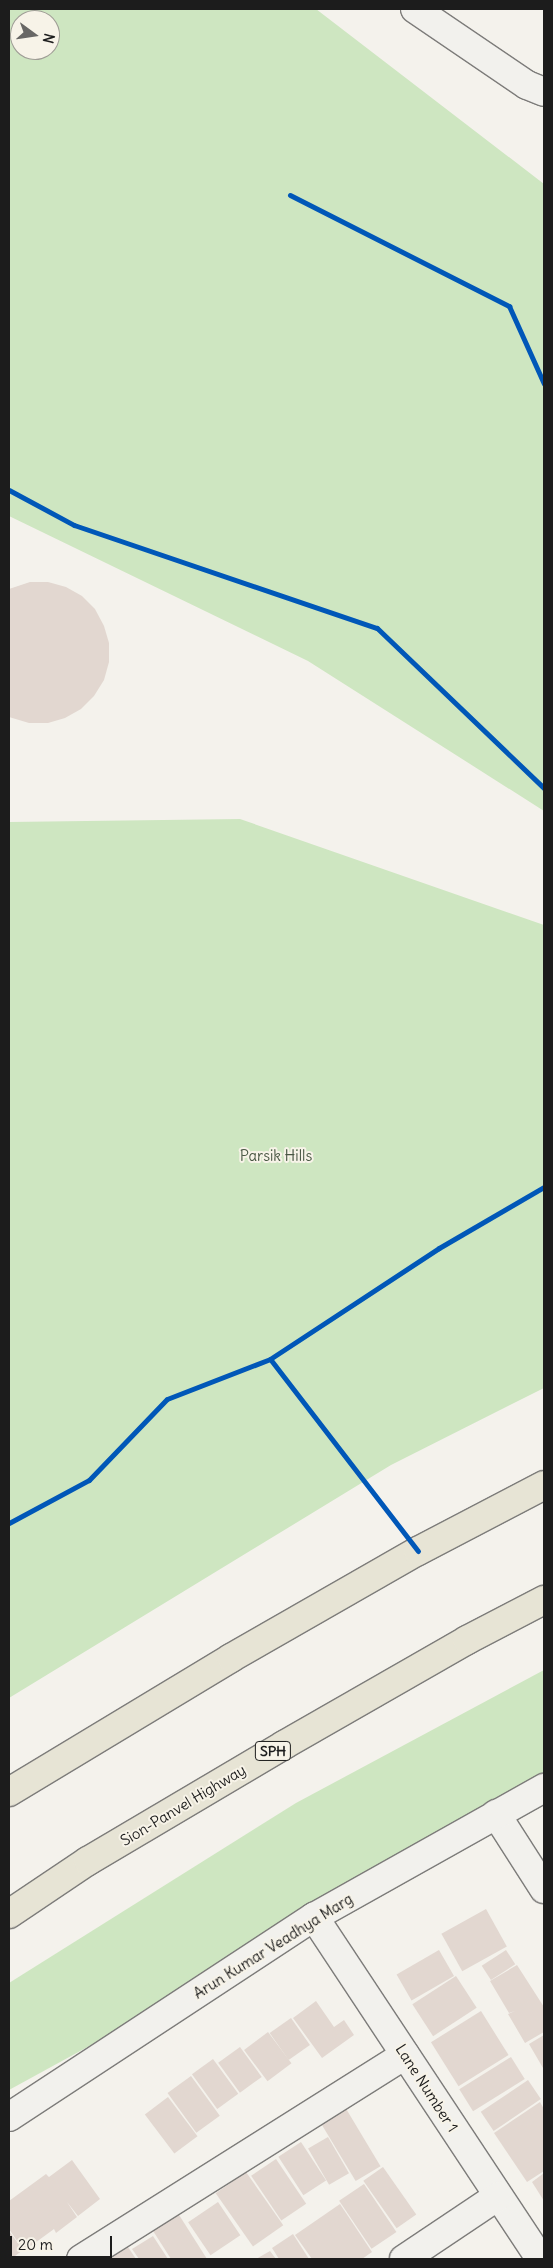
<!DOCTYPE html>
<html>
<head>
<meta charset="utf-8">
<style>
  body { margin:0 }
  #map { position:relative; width:553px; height:2268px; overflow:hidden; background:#f4f2ec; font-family:Delius,sans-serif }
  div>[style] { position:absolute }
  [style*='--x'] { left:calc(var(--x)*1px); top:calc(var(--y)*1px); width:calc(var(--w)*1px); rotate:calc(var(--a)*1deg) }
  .green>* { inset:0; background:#cee6c1 }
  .building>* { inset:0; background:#e2d7d0; transform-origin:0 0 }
  .roads { filter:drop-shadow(1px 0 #7d7c7a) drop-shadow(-1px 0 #7d7c7a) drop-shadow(0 1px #7d7c7a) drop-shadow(0 -1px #7d7c7a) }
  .minor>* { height:28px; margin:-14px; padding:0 14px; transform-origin:14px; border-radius:14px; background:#f2f1ed }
  .highway>* { height:28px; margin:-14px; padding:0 14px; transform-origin:14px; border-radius:14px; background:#e7e4d5 }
  .cycleway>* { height:5px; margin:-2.5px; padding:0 2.5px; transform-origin:2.5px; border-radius:2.5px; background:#0057b8 }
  span { translate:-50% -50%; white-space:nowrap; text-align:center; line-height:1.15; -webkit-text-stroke:4px #f7f3e8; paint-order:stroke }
  .shield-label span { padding:1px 4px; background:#f7f3e8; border:1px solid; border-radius:4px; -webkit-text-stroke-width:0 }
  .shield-label { font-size:14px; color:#1c1c1c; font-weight:700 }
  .park-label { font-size:15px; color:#485643 }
  .street-label { font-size:15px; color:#1c1c1c }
  .frame { position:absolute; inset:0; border:10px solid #1c1c1c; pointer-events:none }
  .north { position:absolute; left:10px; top:10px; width:50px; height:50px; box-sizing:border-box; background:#f7f3e8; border:1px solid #9f9d96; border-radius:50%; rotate:104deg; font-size:14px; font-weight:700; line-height:20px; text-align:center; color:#1c1c1c }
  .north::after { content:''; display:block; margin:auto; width:18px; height:22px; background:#686765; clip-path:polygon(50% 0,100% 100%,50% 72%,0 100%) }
  .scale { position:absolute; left:10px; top:2236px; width:102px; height:22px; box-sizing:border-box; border:2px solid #1c1c1c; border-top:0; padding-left:6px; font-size:15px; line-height:18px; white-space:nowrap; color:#1c1c1c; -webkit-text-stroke:4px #f7f3e8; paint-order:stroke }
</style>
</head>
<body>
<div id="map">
  <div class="green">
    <i style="clip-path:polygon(evenodd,9px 9px,316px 9px,544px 184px,544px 811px,308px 661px,9px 516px,9px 9px,20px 20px,50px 20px,50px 50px,20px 50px,20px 20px)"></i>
    <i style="clip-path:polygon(240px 819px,544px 925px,544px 1388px,391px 1465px,9px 1698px,9px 822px)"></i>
    <i style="clip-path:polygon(544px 1670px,544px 1797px,9px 2090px,9px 1983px,296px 1803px)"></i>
  </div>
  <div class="building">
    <i style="clip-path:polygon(30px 582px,48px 582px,66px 587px,82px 596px,95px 609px,104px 626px,109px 643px,109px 662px,104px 680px,94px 696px,81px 709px,65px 718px,48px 723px,29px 723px,9px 717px,9px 589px)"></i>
    <i style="left:486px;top:1909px;width:43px;height:51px;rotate:61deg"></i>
    <i style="left:439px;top:1950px;width:30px;height:49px;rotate:60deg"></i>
    <i style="left:506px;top:1950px;width:17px;height:29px;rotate:57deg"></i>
    <i style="clip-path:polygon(517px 1965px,544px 2007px,544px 2032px,525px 2043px,508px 2014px,515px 2011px,509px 2013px,490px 1981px)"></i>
    <i style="left:456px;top:1976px;width:38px;height:52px;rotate:57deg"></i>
    <i style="clip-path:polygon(316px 2001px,334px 2027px,344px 2020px,354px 2035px,322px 2058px,293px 2018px)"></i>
    <i style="left:481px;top:2011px;width:52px;height:59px;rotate:58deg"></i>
    <i style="left:291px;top:2018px;width:33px;height:26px;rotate:55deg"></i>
    <i style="left:268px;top:2032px;width:39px;height:30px;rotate:53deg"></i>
    <i style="clip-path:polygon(544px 2035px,544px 2067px,543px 2068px,529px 2044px)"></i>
    <i style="left:240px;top:2047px;width:37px;height:27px;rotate:54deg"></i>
    <i style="left:511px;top:2057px;width:26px;height:61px;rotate:58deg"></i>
    <i style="left:213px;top:2059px;width:43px;height:26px;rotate:54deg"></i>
    <i style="left:191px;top:2076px;width:49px;height:29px;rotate:54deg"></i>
    <i style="left:528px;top:2080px;width:23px;height:57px;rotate:56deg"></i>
    <i style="left:168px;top:2097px;width:49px;height:29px;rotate:53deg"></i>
    <i style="clip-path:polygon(540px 2102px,544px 2109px,544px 2171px,527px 2182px,494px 2133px)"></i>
    <i style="left:345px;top:2107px;width:69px;height:29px;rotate:59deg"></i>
    <i style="left:328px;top:2137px;width:42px;height:23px;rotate:60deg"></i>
    <i style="left:301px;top:2142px;width:46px;height:27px;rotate:57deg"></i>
    <i style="left:276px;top:2159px;width:54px;height:30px;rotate:56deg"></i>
    <i style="clip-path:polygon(72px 2160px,100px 2199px,78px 2216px,67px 2202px,77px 2217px,56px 2233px,54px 2229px,24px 2251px,9px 2229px,9px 2201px,46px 2174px,49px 2177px)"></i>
    <i style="left:383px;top:2167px;width:58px;height:24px;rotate:55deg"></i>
    <i style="left:246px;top:2172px;width:65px;height:37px;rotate:55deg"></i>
    <i style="clip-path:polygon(544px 2173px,544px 2201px,532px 2182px)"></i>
    <i style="left:364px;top:2184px;width:58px;height:30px;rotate:56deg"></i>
    <i style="left:218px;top:2202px;width:40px;height:36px;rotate:56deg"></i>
    <i style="clip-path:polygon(340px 2204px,372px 2252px,362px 2259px,312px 2259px,295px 2235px)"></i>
    <i style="clip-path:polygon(174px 2207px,207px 2259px,171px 2259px,148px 2223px)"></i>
    <i style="clip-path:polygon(9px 2231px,23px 2250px,11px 2259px,9px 2259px)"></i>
    <i style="clip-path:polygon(293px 2234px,309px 2259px,279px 2259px,272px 2248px)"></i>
    <i style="clip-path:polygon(153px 2236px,168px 2259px,139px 2259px,132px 2249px)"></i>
    <i style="clip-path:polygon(124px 2241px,136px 2259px,106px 2259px)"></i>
    <i style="clip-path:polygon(270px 2251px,276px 2259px,256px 2259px)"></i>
  </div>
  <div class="roads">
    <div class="minor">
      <i style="--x:415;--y:9;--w:135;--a:34.2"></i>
      <i style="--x:527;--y:85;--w:18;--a:22"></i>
      <i style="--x:496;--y:1814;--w:89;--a:57.4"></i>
      <i style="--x:314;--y:1917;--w:410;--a:56.5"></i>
      <i style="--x:9;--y:2117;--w:365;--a:-33.3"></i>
      <i style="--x:314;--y:1917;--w:264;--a:-29.3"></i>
      <i style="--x:81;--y:2259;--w:383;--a:-32.2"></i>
      <i style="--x:404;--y:2259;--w:113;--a:-33.8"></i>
    </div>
    <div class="highway">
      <i style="--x:9;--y:1792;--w:259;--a:-31.1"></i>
      <i style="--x:231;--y:1658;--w:215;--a:-29.8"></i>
      <i style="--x:418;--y:1551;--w:142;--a:-27.6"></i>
      <i style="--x:9;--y:1914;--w:95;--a:-33.9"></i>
      <i style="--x:88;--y:1861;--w:228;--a:-30.6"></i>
      <i style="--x:284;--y:1745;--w:211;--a:-29.8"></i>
      <i style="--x:467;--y:1640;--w:87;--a:-27.5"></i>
    </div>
  </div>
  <div class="cycleway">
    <i style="--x:290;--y:195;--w:246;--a:26.9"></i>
    <i style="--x:509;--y:306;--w:85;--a:65.8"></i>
    <i style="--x:9;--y:490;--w:74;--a:28.3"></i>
    <i style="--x:74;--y:525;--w:320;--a:18.8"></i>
    <i style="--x:377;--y:628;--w:231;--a:43.8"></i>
    <i style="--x:9;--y:1523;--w:91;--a:-28.3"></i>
    <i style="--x:89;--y:1480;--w:112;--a:-46.1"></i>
    <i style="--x:167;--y:1399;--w:110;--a:-21.2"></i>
    <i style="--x:418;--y:1551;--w:242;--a:-127.6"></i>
    <i style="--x:270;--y:1359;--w:202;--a:-33.3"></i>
    <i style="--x:439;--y:1248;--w:121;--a:-30.2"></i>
  </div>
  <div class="shield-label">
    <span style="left:273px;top:1751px">SPH</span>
  </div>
  <div class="park-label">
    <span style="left:276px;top:1156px">Parsik Hills</span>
  </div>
  <div class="street-label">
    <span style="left:183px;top:1805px;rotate:-31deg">Sion-Panvel Highway</span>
    <span style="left:273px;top:1946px;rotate:-32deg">Arun Kumar Veadhya Marg</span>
    <span style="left:427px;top:2088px;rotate:57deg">Lane Number 1</span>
  </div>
  <div class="frame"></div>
  <div class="north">N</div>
  <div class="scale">20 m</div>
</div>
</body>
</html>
